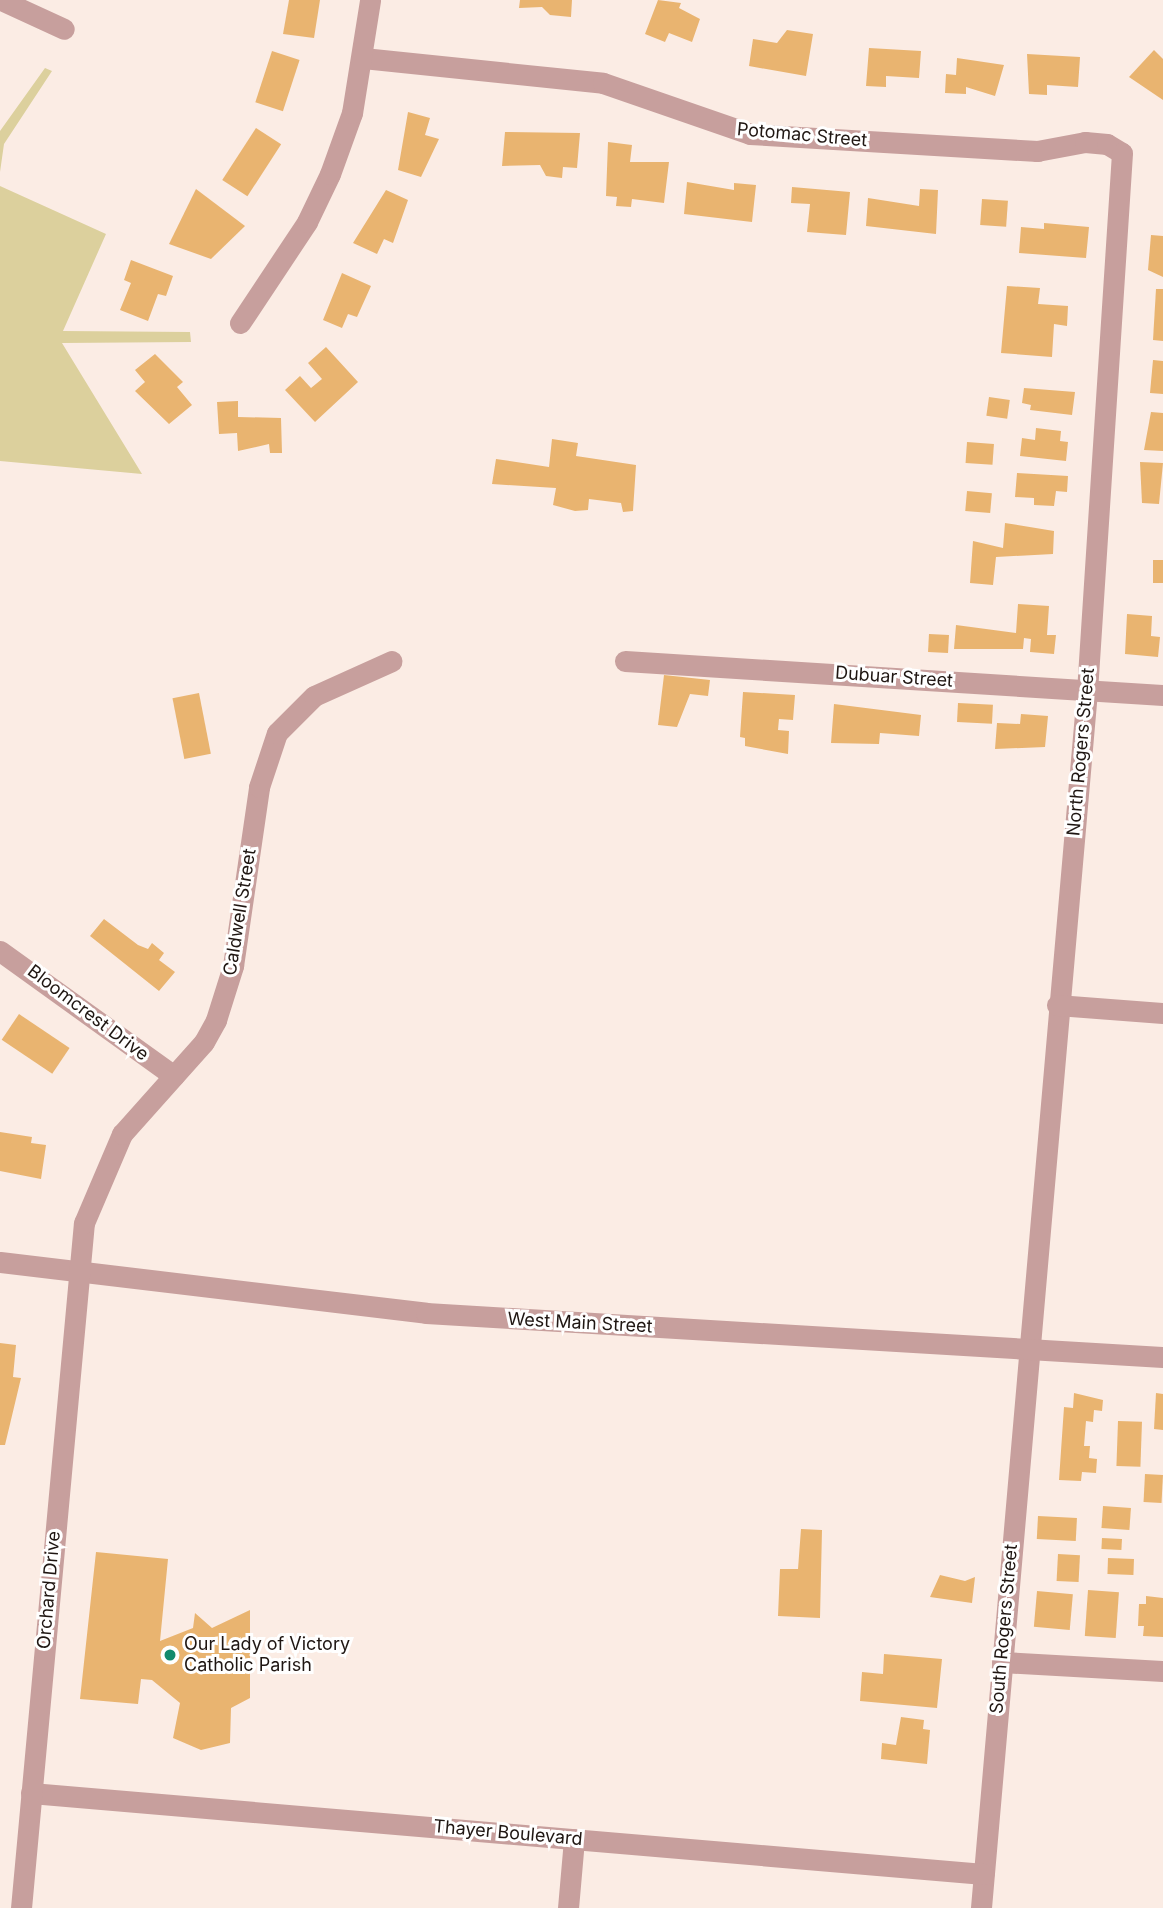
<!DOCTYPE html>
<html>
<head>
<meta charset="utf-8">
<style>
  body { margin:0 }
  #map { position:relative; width:1163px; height:1908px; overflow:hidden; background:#fbece4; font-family:Inter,sans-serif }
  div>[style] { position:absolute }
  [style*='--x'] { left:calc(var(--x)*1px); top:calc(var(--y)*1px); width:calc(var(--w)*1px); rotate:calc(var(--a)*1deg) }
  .green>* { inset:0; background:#dcd09d }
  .building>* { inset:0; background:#e9b470; transform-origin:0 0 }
  .street>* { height:21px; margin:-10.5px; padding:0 10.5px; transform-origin:10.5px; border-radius:10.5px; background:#c79f9d }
  .dots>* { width:19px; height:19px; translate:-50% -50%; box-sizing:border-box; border:4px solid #fff; border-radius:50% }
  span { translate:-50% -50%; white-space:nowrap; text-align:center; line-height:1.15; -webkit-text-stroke:6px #fff; paint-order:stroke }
  .street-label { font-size:18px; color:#1f1612 }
  .poi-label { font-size:18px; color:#1f1612 }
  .left { translate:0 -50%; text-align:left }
</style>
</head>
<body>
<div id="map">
  <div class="green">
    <i style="clip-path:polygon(45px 68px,52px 71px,4px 144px,0 172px,0 131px)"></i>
    <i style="clip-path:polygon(0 186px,106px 234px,63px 331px,190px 332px,191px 342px,62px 343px,142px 474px,0 461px)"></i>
  </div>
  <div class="building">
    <i style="clip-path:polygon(289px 0,320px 0,314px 38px,283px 34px)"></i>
    <i style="clip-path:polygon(520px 0,572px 0,571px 17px,550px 15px,542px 7px,519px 8px)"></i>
    <i style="clip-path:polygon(658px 0,681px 3px,679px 8px,700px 19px,692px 42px,669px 33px,665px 42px,645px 34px)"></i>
    <i style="clip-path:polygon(787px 30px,813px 34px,806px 76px,749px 66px,753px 39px,777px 43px)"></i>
    <i style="clip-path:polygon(869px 48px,921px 51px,919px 78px,886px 76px,886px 87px,866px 86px)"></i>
    <i style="clip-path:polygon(1154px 50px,1163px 59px,1163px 100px,1129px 77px)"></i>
    <i style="left:272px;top:51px;width:29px;height:54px;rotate:18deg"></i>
    <i style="clip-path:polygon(1027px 54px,1080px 57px,1078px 87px,1047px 85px,1047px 95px,1029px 94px)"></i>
    <i style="clip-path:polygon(957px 58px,1004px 65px,995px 96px,966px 87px,966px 94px,945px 93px,946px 74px,956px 75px)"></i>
    <i style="clip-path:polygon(408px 112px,430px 118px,425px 135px,439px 139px,421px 177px,398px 170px)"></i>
    <i style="left:256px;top:128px;width:30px;height:62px;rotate:33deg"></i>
    <i style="clip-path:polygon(505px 132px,580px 133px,577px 168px,563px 167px,562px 178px,546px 176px,540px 165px,502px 166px)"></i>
    <i style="clip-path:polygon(608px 142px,632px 145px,630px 162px,669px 162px,664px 203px,632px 199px,631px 207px,616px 206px,617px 197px,606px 196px)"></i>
    <i style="clip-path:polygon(687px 182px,734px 190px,734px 183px,756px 185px,752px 222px,684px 214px)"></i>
    <i style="clip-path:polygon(792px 187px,850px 192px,846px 235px,807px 232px,810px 204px,791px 203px)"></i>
    <i style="clip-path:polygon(196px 189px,245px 226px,211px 259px,169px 244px)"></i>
    <i style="clip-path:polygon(920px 189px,938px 190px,936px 234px,866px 226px,868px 198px,919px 206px)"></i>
    <i style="clip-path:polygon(386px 190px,408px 200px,393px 243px,384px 239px,377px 254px,353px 243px)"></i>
    <i style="left:982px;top:199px;width:26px;height:26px;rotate:4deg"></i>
    <i style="clip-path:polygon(1044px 223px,1089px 227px,1086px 258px,1019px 253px,1021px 227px,1044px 229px)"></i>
    <i style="clip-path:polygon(1151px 235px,1163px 236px,1163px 277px,1148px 270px)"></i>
    <i style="clip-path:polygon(131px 260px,173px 276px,166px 296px,158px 294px,148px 321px,120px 310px,131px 283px,124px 280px)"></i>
    <i style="clip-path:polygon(342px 273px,371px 286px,357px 317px,348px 314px,342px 328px,323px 320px)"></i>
    <i style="clip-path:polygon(1007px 286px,1040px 288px,1038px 304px,1068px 306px,1067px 326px,1054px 324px,1052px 357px,1001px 353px)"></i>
    <i style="clip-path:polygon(1156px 289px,1163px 289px,1163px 341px,1153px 340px)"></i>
    <i style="clip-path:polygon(326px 347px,358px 382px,315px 422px,285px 390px,300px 376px,311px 388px,322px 379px,308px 363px)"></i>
    <i style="clip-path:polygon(155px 354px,183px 382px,177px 387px,192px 405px,169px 424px,135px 391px,145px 382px,135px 370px)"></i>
    <i style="clip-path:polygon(1153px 360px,1163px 361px,1163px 394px,1150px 393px)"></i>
    <i style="clip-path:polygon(1024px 388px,1075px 392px,1072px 415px,1030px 410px,1031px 405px,1022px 403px)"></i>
    <i style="left:989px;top:397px;width:21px;height:19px;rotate:8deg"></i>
    <i style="clip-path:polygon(238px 401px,238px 417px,281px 418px,282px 453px,270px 453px,269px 444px,238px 451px,237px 433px,219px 434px,217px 402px)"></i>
    <i style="clip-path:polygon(1151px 412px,1163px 413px,1163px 451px,1144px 450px)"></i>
    <i style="clip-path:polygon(1036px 428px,1061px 431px,1060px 441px,1068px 442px,1066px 461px,1020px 456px,1022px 438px,1035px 440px)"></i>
    <i style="clip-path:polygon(552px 439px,578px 443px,576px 456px,636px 465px,633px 511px,623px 512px,621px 503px,589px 499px,588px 510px,575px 511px,553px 505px,556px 488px,492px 484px,496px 459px,549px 467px)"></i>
    <i style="left:967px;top:442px;width:27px;height:21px;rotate:4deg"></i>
    <i style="clip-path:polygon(1140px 462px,1163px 463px,1159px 504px,1142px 503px)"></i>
    <i style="clip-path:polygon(1017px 473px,1068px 476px,1067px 492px,1056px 491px,1054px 506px,1034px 505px,1034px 498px,1015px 497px)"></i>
    <i style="left:967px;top:491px;width:25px;height:20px;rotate:5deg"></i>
    <i style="clip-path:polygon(1005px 523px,1054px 531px,1053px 554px,996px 557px,993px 585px,970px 583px,973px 541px,1003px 548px)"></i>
    <i style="left:1153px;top:560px;width:10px;height:23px"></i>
    <i style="clip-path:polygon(1018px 604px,1049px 606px,1047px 635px,1056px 635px,1054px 654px,1030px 652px,1031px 639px,1024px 638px,1023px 649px,954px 649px,956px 625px,1016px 633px)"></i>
    <i style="clip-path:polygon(1127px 614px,1152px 616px,1151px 636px,1160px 637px,1158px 657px,1125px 654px)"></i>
    <i style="left:929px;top:634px;width:20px;height:18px;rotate:3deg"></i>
    <i style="clip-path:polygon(664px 675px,710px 680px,708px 696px,690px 694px,677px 727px,658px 725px)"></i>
    <i style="clip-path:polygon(743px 692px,795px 695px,793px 720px,779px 719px,778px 730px,789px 731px,788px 754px,745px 746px,745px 738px,740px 737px)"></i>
    <i style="left:199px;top:693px;width:62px;height:27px;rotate:79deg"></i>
    <i style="left:958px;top:703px;width:35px;height:19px;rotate:3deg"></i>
    <i style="clip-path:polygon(834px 704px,921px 715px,919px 736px,880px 733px,879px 744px,831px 743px)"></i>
    <i style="clip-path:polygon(1021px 714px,1048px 716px,1045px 747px,995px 749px,997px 723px,1020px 724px)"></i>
    <i style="clip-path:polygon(104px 919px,138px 945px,148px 949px,152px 943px,164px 953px,159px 960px,175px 972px,159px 991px,90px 936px)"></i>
    <i style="left:19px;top:1014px;width:61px;height:31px;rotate:34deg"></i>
    <i style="clip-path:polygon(0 1132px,32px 1137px,31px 1143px,46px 1145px,41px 1179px,0 1171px)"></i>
    <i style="clip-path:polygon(0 1343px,16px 1345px,13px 1377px,21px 1378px,5px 1445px,0 1445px)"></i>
    <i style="clip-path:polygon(1074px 1393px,1103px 1400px,1102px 1411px,1094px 1410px,1093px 1422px,1086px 1421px,1084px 1446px,1090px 1446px,1089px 1458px,1097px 1459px,1096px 1473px,1082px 1472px,1081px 1481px,1059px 1480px,1064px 1407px,1073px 1408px)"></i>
    <i style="clip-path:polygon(1156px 1393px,1163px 1394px,1163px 1430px,1154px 1429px)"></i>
    <i style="left:1118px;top:1421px;width:24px;height:45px;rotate:2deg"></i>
    <i style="left:1145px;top:1474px;width:18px;height:28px;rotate:3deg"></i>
    <i style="left:1103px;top:1506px;width:28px;height:22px;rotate:4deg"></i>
    <i style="left:1038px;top:1516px;width:39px;height:23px;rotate:3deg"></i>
    <i style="clip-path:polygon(801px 1529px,822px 1530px,820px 1618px,778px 1616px,780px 1569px,798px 1569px)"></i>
    <i style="left:1102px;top:1538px;width:20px;height:11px;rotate:3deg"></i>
    <i style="clip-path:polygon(96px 1552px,168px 1559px,160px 1641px,193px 1628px,195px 1613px,212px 1628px,250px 1610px,250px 1698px,231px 1708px,230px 1743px,201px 1750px,173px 1738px,180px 1703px,152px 1680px,141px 1679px,138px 1704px,80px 1699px)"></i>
    <i style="left:1058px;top:1554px;width:22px;height:27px;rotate:3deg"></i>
    <i style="left:1108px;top:1558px;width:26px;height:16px;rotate:2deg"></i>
    <i style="clip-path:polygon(940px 1575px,965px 1581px,975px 1577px,972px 1603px,930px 1597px)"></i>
    <i style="left:1088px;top:1590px;width:31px;height:46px;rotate:4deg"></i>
    <i style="left:1037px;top:1591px;width:36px;height:36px;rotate:5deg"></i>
    <i style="clip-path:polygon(1146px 1596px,1163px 1598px,1163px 1637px,1143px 1636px,1144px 1626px,1138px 1626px,1139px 1604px,1146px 1604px)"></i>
    <i style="clip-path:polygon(884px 1654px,942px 1659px,937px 1708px,860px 1701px,862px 1672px,883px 1674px)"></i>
    <i style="clip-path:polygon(901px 1717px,924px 1720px,923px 1729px,930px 1730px,927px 1764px,881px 1759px,882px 1743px,896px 1745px)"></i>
  </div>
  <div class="street">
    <i style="--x:1;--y:0;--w:69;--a:24.7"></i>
    <i style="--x:363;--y:58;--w:241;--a:5.9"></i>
    <i style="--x:603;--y:83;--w:156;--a:19.1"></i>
    <i style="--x:750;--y:134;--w:288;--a:3.4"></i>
    <i style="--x:1037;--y:151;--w:49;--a:-10.6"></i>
    <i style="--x:1085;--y:142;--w:22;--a:5"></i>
    <i style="--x:1107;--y:144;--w:17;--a:31"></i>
    <i style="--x:1122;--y:153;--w:539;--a:93.72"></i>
    <i style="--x:1087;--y:691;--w:1222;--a:94.98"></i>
    <i style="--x:240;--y:323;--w:121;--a:-56.4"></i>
    <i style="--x:307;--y:222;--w:53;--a:-64.4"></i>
    <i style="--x:330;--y:174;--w:65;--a:-70.2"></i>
    <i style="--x:352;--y:113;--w:114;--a:-80.9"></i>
    <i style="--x:625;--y:661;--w:539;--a:3.62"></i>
    <i style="--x:0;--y:951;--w:214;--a:35.7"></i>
    <i style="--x:1057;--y:1005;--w:106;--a:4.3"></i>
    <i style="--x:0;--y:1262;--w:429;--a:6.8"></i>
    <i style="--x:426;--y:1313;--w:738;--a:3.42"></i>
    <i style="--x:1002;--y:1662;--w:161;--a:3.2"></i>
    <i style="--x:31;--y:1793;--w:956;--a:4.86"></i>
    <i style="--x:21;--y:1908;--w:688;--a:-84.75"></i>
    <i style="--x:84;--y:1223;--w:97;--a:-66.9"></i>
    <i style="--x:122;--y:1134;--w:123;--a:-48.3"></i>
    <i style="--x:204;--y:1042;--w:25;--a:-61"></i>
    <i style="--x:216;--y:1020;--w:57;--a:-72.5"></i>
    <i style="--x:233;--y:966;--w:181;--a:-81.7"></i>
    <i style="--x:259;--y:787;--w:57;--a:-71.6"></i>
    <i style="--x:277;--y:733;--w:52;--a:-45"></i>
    <i style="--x:314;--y:696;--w:85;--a:-24.2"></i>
    <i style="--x:568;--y:1908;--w:69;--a:-85"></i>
  </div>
  <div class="dots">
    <i style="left:170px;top:1655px;background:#128a6d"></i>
  </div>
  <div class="street-label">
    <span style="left:802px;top:135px;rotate:5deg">Potomac Street</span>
    <span style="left:894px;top:677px;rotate:4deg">Dubuar Street</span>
    <span style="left:1081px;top:752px;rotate:-85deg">North Rogers Street</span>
    <span style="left:240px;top:912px;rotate:-81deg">Caldwell Street</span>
    <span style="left:88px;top:1013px;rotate:37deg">Bloomcrest Drive</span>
    <span style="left:580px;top:1323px;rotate:3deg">West Main Street</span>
    <span style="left:49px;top:1590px;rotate:-85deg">Orchard Drive</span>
    <span style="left:1004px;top:1629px;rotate:-85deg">South Rogers Street</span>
    <span style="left:508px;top:1833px;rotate:5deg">Thayer Boulevard</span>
  </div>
  <div class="poi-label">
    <span class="left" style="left:184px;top:1655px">Our Lady of Victory<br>Catholic Parish</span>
  </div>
</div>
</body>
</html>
